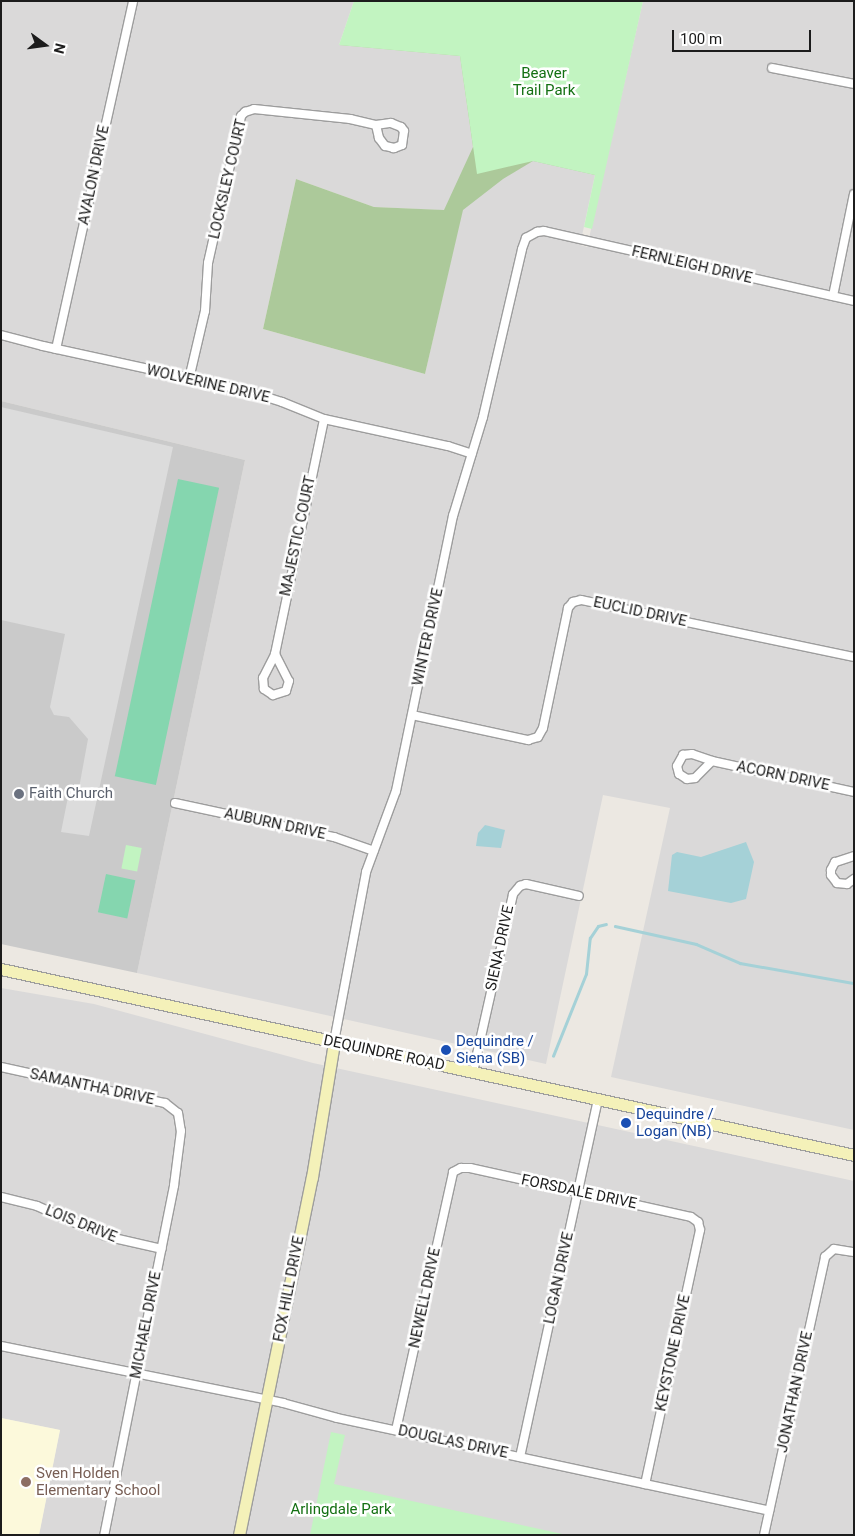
<!DOCTYPE html>
<html>
<head>
<meta charset="utf-8">
<style>
  body { margin:0 }
  #map { position:relative; width:855px; height:1536px; overflow:hidden; background:#ece8e2; font-family:Roboto,sans-serif }
  div>[style] { position:absolute }
  [style*='--x'] { left:calc(var(--x)*1px); top:calc(var(--y)*1px); width:calc(var(--w)*1px); rotate:calc(var(--a)*1deg) }
  .residential>* { inset:0; background:#dad9d9 }
  .education>* { inset:0; background:#fcf9db }
  .religious>* { inset:0; background:#cacaca }
  .forest>* { inset:0; background:#acc99a }
  .park>* { inset:0; background:#c2f4c1; transform-origin:0 0 }
  .pitch>* { inset:0; background:#85d6af; transform-origin:0 0 }
  .parking>* { inset:0; background:#dcdcdc }
  .water>* { inset:0; background:#a5d1d7 }
  .stream>* { height:2.5px; margin:-1.25px; padding:0 1.25px; transform-origin:1.25px; border-radius:1.25px; background:#a5d1d7 }
  .roads { filter:drop-shadow(1px 0 #9d9d9d) drop-shadow(-1px 0 #9d9d9d) drop-shadow(0 1px #9d9d9d) drop-shadow(0 -1px #9d9d9d) }
  .street>* { height:8px; margin:-4px; padding:0 4px; transform-origin:4px; border-radius:4px; background:#fff }
  .secondary>* { height:11px; margin:-5.5px; padding:0 5.5px; transform-origin:5.5px; border-radius:5.5px; background:#f4f1b9 }
  .dots>* { width:14px; height:14px; translate:-50% -50%; box-sizing:border-box; border:2px solid #fff; border-radius:50% }
  span { translate:-50% -50%; white-space:nowrap; text-align:center; line-height:1.15; -webkit-text-stroke:5px #fff; paint-order:stroke }
  .park-label { font-size:15px; color:#147013 }
  .street-label { font-size:15px; color:#1c1c1c }
  .worship-label { font-size:15px; color:#5b616d }
  .left { translate:0 -50%; text-align:left }
  .transit-label { font-size:15px; color:#164399 }
  .education-label { font-size:15px; color:#785e54 }
  .frame { position:absolute; inset:0; border:2px solid #1c1c1c; pointer-events:none }
  .north { position:absolute; left:20px; top:20px; width:50px; height:50px; -webkit-text-stroke:4px #fff; paint-order:stroke; rotate:104deg; font-size:14px; font-weight:700; line-height:20px; text-align:center; color:#1c1c1c }
  .north::after { content:''; display:block; margin:auto; width:18px; height:22px; background:#1c1c1c; clip-path:polygon(50% 0,100% 100%,50% 72%,0 100%) }
  .scale { position:absolute; left:672px; top:30px; width:139px; height:22px; box-sizing:border-box; border:2px solid #1c1c1c; border-top:0; padding-left:6px; font-size:15px; line-height:18px; white-space:nowrap; color:#1c1c1c; -webkit-text-stroke:4px #fff; paint-order:stroke }
</style>
</head>
<body>
<div id="map">
  <div class="residential">
    <i style="clip-path:polygon(evenodd,1px 1px,354px 1px,339px 45px,460px 56px,473px 147px,595px 175px,580px 245px,587px 247px,643px 1px,854px 1px,854px 1130px,611px 1077px,670px 808px,603px 795px,546px 1064px,137px 973px,245px 460px,1px 401px,1px 1px,296px 179px,374px 207px,462px 211px,425px 374px,263px 329px,296px 179px)"></i>
    <i style="clip-path:polygon(1px 988px,94px 1004px,313px 1063px,854px 1181px,854px 1535px,39px 1535px,60px 1430px,1px 1418px)"></i>
  </div>
  <div class="education">
    <i style="clip-path:polygon(1px 1418px,60px 1430px,39px 1535px,1px 1535px)"></i>
  </div>
  <div class="religious">
    <i style="clip-path:polygon(1px 401px,245px 460px,137px 973px,1px 944px)"></i>
  </div>
  <div class="forest">
    <i style="clip-path:polygon(634px 1px,595px 175px,533px 161px,503px 179px,463px 210px,425px 374px,263px 329px,296px 179px,374px 207px,444px 210px,473px 147px,460px 56px,339px 45px)"></i>
  </div>
  <div class="park">
    <i style="clip-path:polygon(354px 1px,643px 1px,592px 229px,584px 227px,595px 175px,533px 161px,477px 174px,460px 56px,339px 45px)"></i>
    <i style="left:126px;top:845px;width:16px;height:24px;rotate:11deg"></i>
    <i style="clip-path:polygon(331px 1432px,345px 1435px,334px 1484px,567px 1535px,310px 1535px)"></i>
  </div>
  <div class="pitch">
    <i style="left:178px;top:479px;width:42px;height:304px;rotate:12deg"></i>
    <i style="left:106px;top:874px;width:30px;height:39px;rotate:12deg"></i>
  </div>
  <div class="parking">
    <i style="clip-path:polygon(1px 407px,173px 447px,89px 836px,61px 832px,70px 787px,79px 788px,88px 739px,69px 717px,54px 715px,50px 707px,65px 634px,1px 620px)"></i>
  </div>
  <div class="water">
    <i style="clip-path:polygon(485px 825px,505px 830px,501px 848px,476px 846px,478px 833px)"></i>
    <i style="clip-path:polygon(746px 842px,754px 862px,746px 899px,731px 903px,668px 891px,672px 855px,677px 852px,701px 857px)"></i>
  </div>
  <div class="stream">
    <i style="--x:615;--y:926;--w:83;--a:12.5"></i>
    <i style="--x:696;--y:944;--w:48;--a:23.4"></i>
    <i style="--x:740;--y:963;--w:116;--a:10"></i>
    <i style="--x:553;--y:1056;--w:88;--a:-68.1"></i>
    <i style="--x:586;--y:974;--w:36;--a:-84"></i>
    <i style="--x:590;--y:938;--w:14;--a:-56"></i>
    <i style="--x:598;--y:926;--w:8;--a:-14"></i>
  </div>
  <div class="roads">
    <div class="street">
      <i style="--x:772;--y:68;--w:84;--a:11"></i>
      <i style="--x:833;--y:296;--w:104;--a:-78.4"></i>
      <i style="--x:1;--y:335;--w:43;--a:14.7"></i>
      <i style="--x:43;--y:346;--w:203;--a:12.3"></i>
      <i style="--x:241;--y:389;--w:43;--a:17.6"></i>
      <i style="--x:282;--y:402;--w:45;--a:22"></i>
      <i style="--x:324;--y:419;--w:127;--a:12.3"></i>
      <i style="--x:448;--y:446;--w:25;--a:18"></i>
      <i style="--x:56;--y:349;--w:356;--a:-77.5"></i>
      <i style="--x:189;--y:379;--w:70;--a:-76.8"></i>
      <i style="--x:205;--y:311;--w:48;--a:-86.4"></i>
      <i style="--x:208;--y:263;--w:151;--a:-77.3"></i>
      <i style="--x:241;--y:116;--w:6;--a:-45"></i>
      <i style="--x:245;--y:112;--w:9;--a:-18"></i>
      <i style="--x:254;--y:109;--w:97;--a:5.9"></i>
      <i style="--x:350;--y:119;--w:27;--a:13"></i>
      <i style="--x:376;--y:125;--w:15;--a:-8"></i>
      <i style="--x:391;--y:123;--w:11;--a:22"></i>
      <i style="--x:401;--y:127;--w:5;--a:53"></i>
      <i style="--x:404;--y:131;--w:14;--a:98"></i>
      <i style="--x:402;--y:145;--w:9;--a:159"></i>
      <i style="--x:394;--y:148;--w:9;--a:-167"></i>
      <i style="--x:385;--y:146;--w:10;--a:-127"></i>
      <i style="--x:379;--y:138;--w:13;--a:-103"></i>
      <i style="--x:275;--y:654;--w:30;--a:63"></i>
      <i style="--x:289;--y:681;--w:10;--a:107"></i>
      <i style="--x:286;--y:691;--w:14;--a:163"></i>
      <i style="--x:273;--y:695;--w:11;--a:-146"></i>
      <i style="--x:264;--y:689;--w:11;--a:-95"></i>
      <i style="--x:263;--y:678;--w:27;--a:-63"></i>
      <i style="--x:275;--y:654;--w:240;--a:-78.2"></i>
      <i style="--x:412;--y:715;--w:119;--a:12.2"></i>
      <i style="--x:528;--y:740;--w:10;--a:-17"></i>
      <i style="--x:538;--y:737;--w:10;--a:-61"></i>
      <i style="--x:543;--y:728;--w:123;--a:-78.2"></i>
      <i style="--x:568;--y:608;--w:8;--a:-50"></i>
      <i style="--x:573;--y:602;--w:8;--a:-14"></i>
      <i style="--x:581;--y:600;--w:279;--a:11.8"></i>
      <i style="--x:692;--y:754;--w:21;--a:19"></i>
      <i style="--x:712;--y:761;--w:24;--a:135"></i>
      <i style="--x:695;--y:778;--w:8;--a:173"></i>
      <i style="--x:687;--y:779;--w:9;--a:-148"></i>
      <i style="--x:679;--y:774;--w:8;--a:-104"></i>
      <i style="--x:677;--y:766;--w:13;--a:-61"></i>
      <i style="--x:683;--y:755;--w:9;--a:-6"></i>
      <i style="--x:712;--y:761;--w:145;--a:12.3"></i>
      <i style="--x:175;--y:803;--w:163;--a:12.1"></i>
      <i style="--x:334;--y:837;--w:42;--a:19.3"></i>
      <i style="--x:854;--y:856;--w:20;--a:162"></i>
      <i style="--x:835;--y:862;--w:9;--a:117"></i>
      <i style="--x:831;--y:870;--w:5;--a:90"></i>
      <i style="--x:831;--y:875;--w:10;--a:53"></i>
      <i style="--x:837;--y:883;--w:10;--a:6"></i>
      <i style="--x:847;--y:884;--w:9;--a:-36"></i>
      <i style="--x:334;--y:1042;--w:173;--a:-79.3"></i>
      <i style="--x:366;--y:872;--w:86;--a:-69.7"></i>
      <i style="--x:396;--y:791;--w:281;--a:-78.3"></i>
      <i style="--x:453;--y:516;--w:103;--a:-73.1"></i>
      <i style="--x:483;--y:417;--w:172;--a:-76.9"></i>
      <i style="--x:522;--y:249;--w:12;--a:-70"></i>
      <i style="--x:526;--y:238;--w:13;--a:-29"></i>
      <i style="--x:537;--y:232;--w:7;--a:-8"></i>
      <i style="--x:544;--y:231;--w:318;--a:12.7"></i>
      <i style="--x:1;--y:1067;--w:168;--a:12.4"></i>
      <i style="--x:165;--y:1103;--w:16;--a:38"></i>
      <i style="--x:178;--y:1113;--w:18;--a:81"></i>
      <i style="--x:181;--y:1131;--w:55;--a:97.3"></i>
      <i style="--x:174;--y:1186;--w:356;--a:101.3"></i>
      <i style="--x:473;--y:1072;--w:182;--a:-77.3"></i>
      <i style="--x:513;--y:894;--w:11;--a:-49"></i>
      <i style="--x:520;--y:886;--w:6;--a:-18"></i>
      <i style="--x:526;--y:884;--w:54;--a:12.8"></i>
      <i style="--x:1;--y:1197;--w:37;--a:14"></i>
      <i style="--x:37;--y:1206;--w:74;--a:23.8"></i>
      <i style="--x:105;--y:1236;--w:58;--a:12.8"></i>
      <i style="--x:1;--y:1346;--w:288;--a:11.4"></i>
      <i style="--x:283;--y:1403;--w:56;--a:15.5"></i>
      <i style="--x:337;--y:1418;--w:442;--a:12.1"></i>
      <i style="--x:396;--y:1430;--w:264;--a:-77.5"></i>
      <i style="--x:453;--y:1172;--w:9;--a:-27"></i>
      <i style="--x:461;--y:1168;--w:9;--a:0"></i>
      <i style="--x:470;--y:1168;--w:226;--a:12.5"></i>
      <i style="--x:691;--y:1217;--w:9;--a:36"></i>
      <i style="--x:698;--y:1222;--w:8;--a:76"></i>
      <i style="--x:700;--y:1230;--w:260;--a:102.2"></i>
      <i style="--x:520;--y:1457;--w:366;--a:-77.7"></i>
      <i style="--x:764;--y:1535;--w:285;--a:-77.6"></i>
      <i style="--x:825;--y:1257;--w:12;--a:-42"></i>
      <i style="--x:834;--y:1249;--w:20;--a:9"></i>
    </div>
    <div class="secondary">
      <i style="--x:1;--y:969;--w:873;--a:12.3"></i>
      <i style="--x:239;--y:1535;--w:365;--a:-78.5"></i>
      <i style="--x:312;--y:1177;--w:137;--a:-80.7"></i>
    </div>
  </div>
  <div class="dots">
    <i style="left:19px;top:794px;background:#6b7280"></i>
    <i style="left:446px;top:1050px;background:#1a4fb4"></i>
    <i style="left:626px;top:1123px;background:#1a4fb4"></i>
    <i style="left:26px;top:1482px;background:#8d6e63"></i>
  </div>
  <div class="park-label">
    <span style="left:544px;top:82px">Beaver<br>Trail Park</span>
    <span style="left:341px;top:1510px">Arlingdale Park</span>
  </div>
  <div class="street-label">
    <span style="left:94px;top:175px;rotate:-78deg">AVALON DRIVE</span>
    <span style="left:228px;top:179px;rotate:-77deg">LOCKSLEY COURT</span>
    <span style="left:692px;top:265px;rotate:13deg">FERNLEIGH DRIVE</span>
    <span style="left:208px;top:384px;rotate:13deg">WOLVERINE DRIVE</span>
    <span style="left:298px;top:536px;rotate:-78deg">MAJESTIC COURT</span>
    <span style="left:640px;top:612px;rotate:12deg">EUCLID DRIVE</span>
    <span style="left:428px;top:637px;rotate:-78deg">WINTER DRIVE</span>
    <span style="left:783px;top:776px;rotate:12deg">ACORN DRIVE</span>
    <span style="left:275px;top:824px;rotate:12deg">AUBURN DRIVE</span>
    <span style="left:500px;top:948px;rotate:-78deg">SIENA DRIVE</span>
    <span style="left:384px;top:1053px;rotate:12deg">DEQUINDRE ROAD</span>
    <span style="left:92px;top:1087px;rotate:12deg">SAMANTHA DRIVE</span>
    <span style="left:579px;top:1192px;rotate:12deg">FORSDALE DRIVE</span>
    <span style="left:81px;top:1224px;rotate:22deg">LOIS DRIVE</span>
    <span style="left:559px;top:1278px;rotate:-78deg">LOGAN DRIVE</span>
    <span style="left:289px;top:1289px;rotate:-79deg">FOX HILL DRIVE</span>
    <span style="left:425px;top:1298px;rotate:-78deg">NEWELL DRIVE</span>
    <span style="left:146px;top:1325px;rotate:-79deg">MICHAEL DRIVE</span>
    <span style="left:673px;top:1353px;rotate:-78deg">KEYSTONE DRIVE</span>
    <span style="left:795px;top:1392px;rotate:-78deg">JONATHAN DRIVE</span>
    <span style="left:453px;top:1442px;rotate:12deg">DOUGLAS DRIVE</span>
  </div>
  <div class="worship-label">
    <span class="left" style="left:29px;top:794px">Faith Church</span>
  </div>
  <div class="transit-label">
    <span class="left" style="left:456px;top:1050px">Dequindre /<br>Siena (SB)</span>
    <span class="left" style="left:636px;top:1123px">Dequindre /<br>Logan (NB)</span>
  </div>
  <div class="education-label">
    <span class="left" style="left:36px;top:1482px">Sven Holden<br>Elementary School</span>
  </div>
  <div class="frame"></div>
  <div class="north">N</div>
  <div class="scale">100 m</div>
</div>
</body>
</html>
